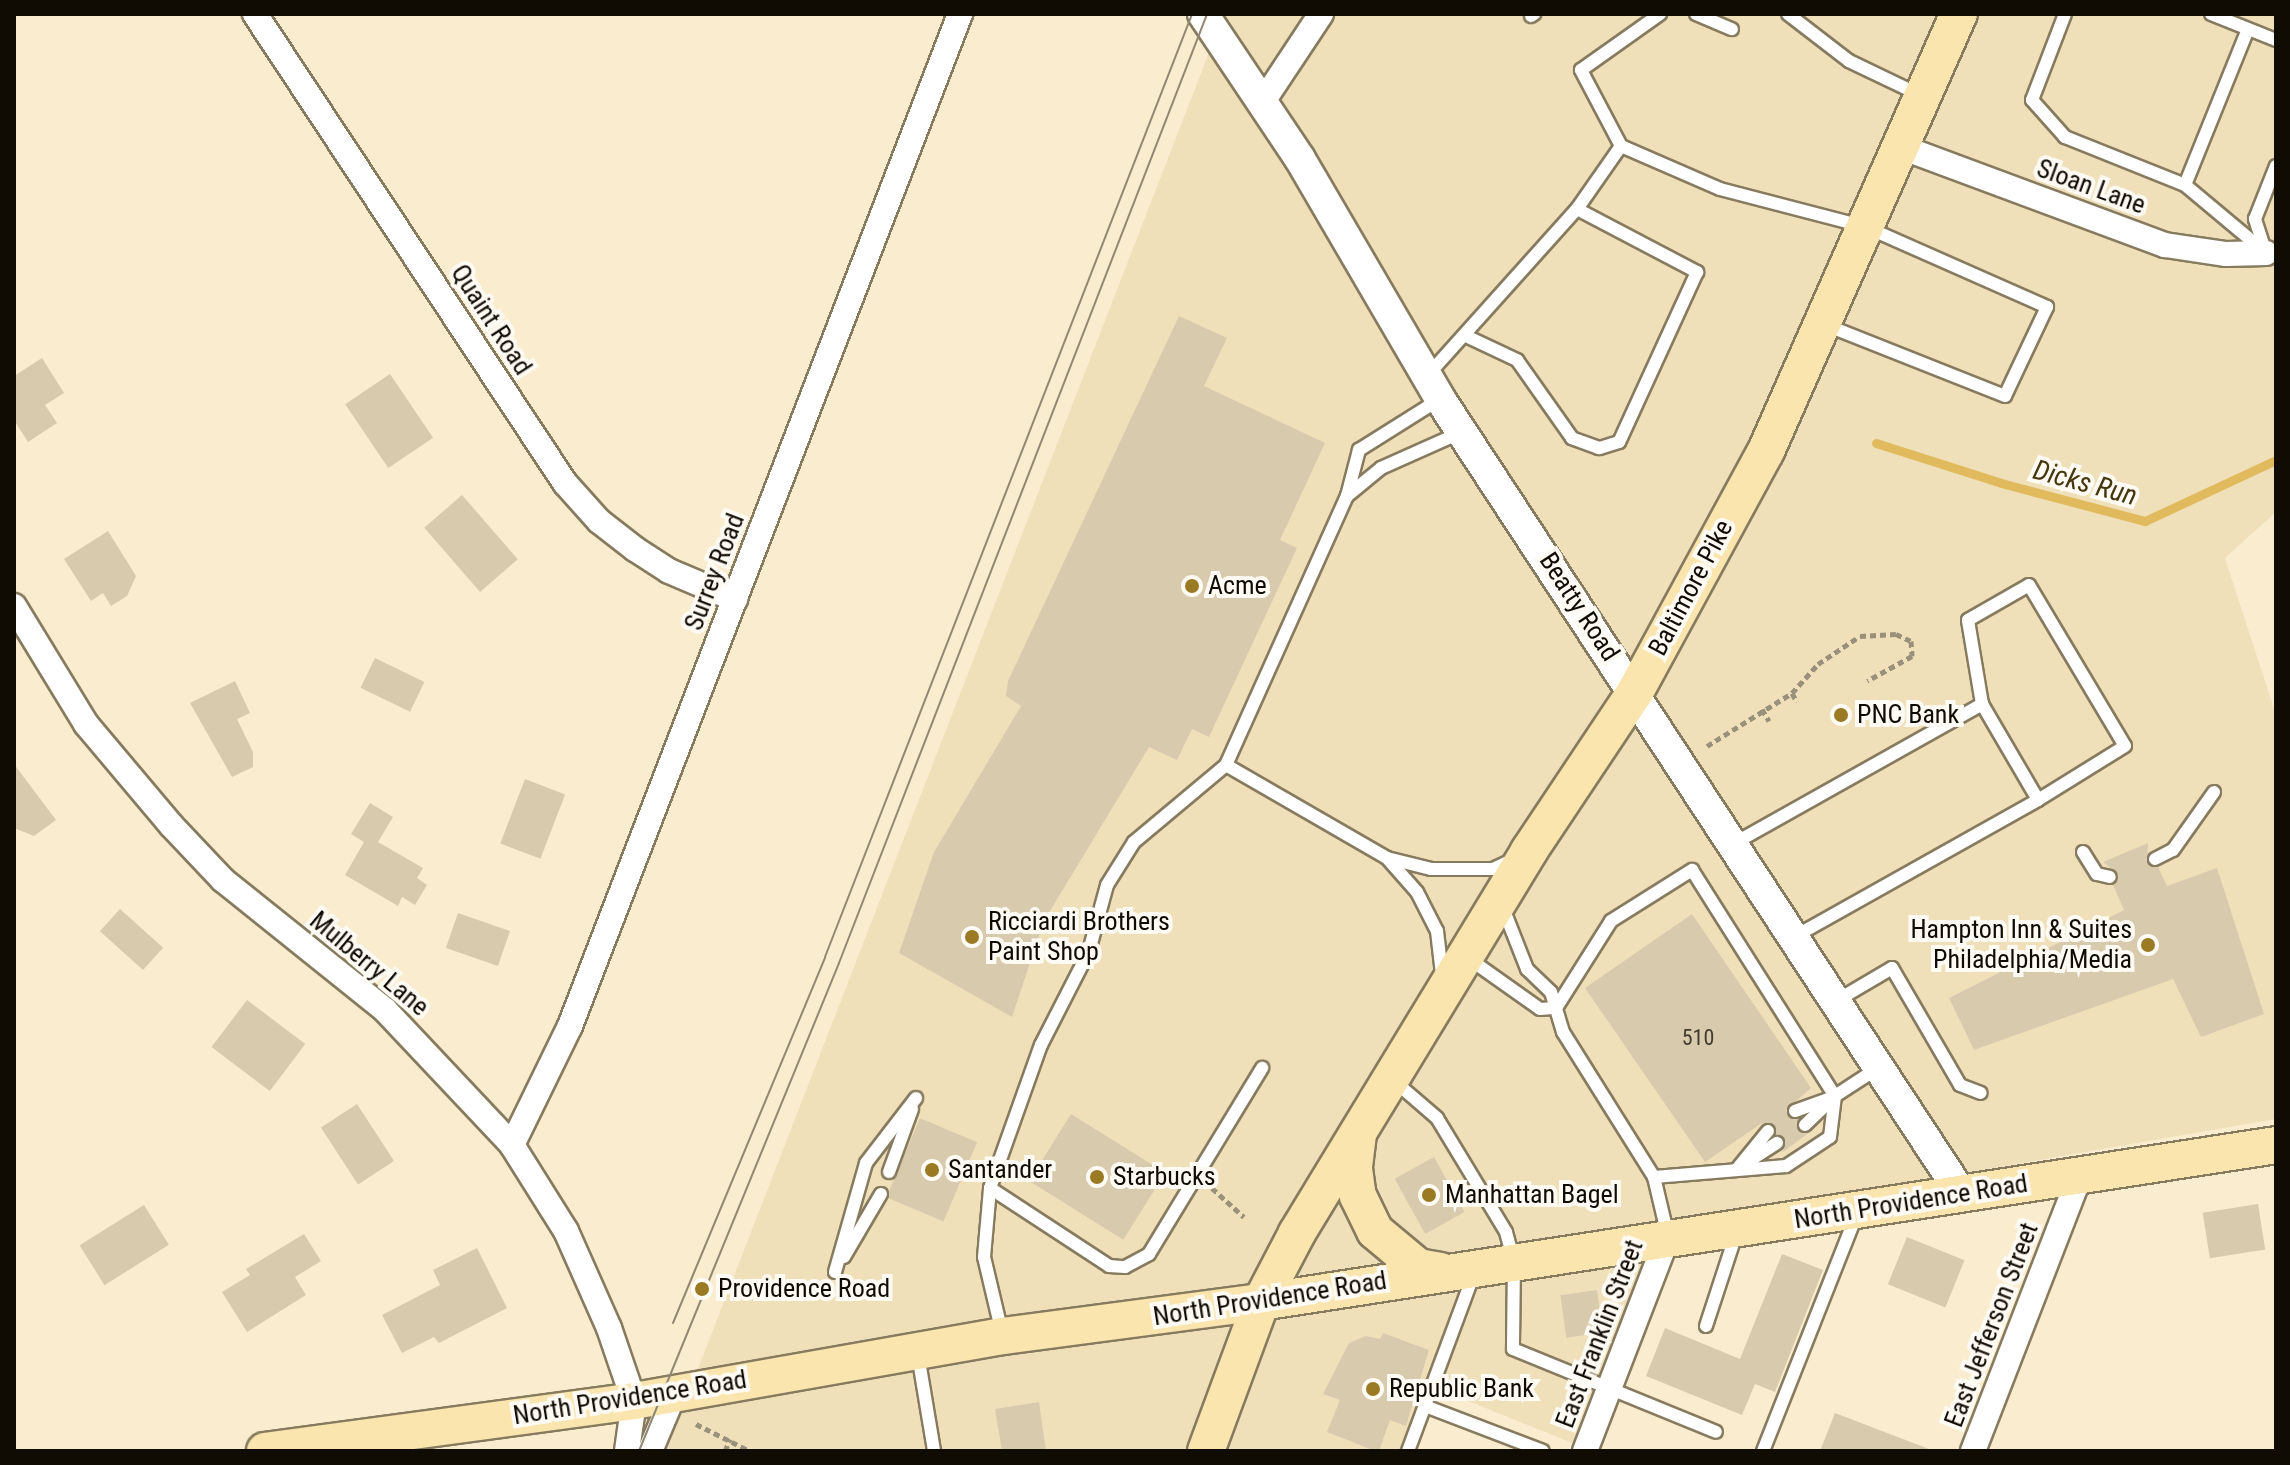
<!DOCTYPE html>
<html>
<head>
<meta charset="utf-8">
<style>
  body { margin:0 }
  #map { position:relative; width:2290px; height:1465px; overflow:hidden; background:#faedcf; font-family:"Roboto Condensed",sans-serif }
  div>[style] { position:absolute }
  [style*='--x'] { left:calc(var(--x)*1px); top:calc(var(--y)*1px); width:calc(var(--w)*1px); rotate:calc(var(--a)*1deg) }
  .built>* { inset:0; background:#f0e0ba }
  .stream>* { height:9px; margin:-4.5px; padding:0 4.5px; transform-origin:4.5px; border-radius:4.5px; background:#e0ba5c }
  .building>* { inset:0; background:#d8cbad; transform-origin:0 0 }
  .path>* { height:5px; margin-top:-2.5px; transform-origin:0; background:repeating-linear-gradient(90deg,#9a917b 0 6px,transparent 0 10px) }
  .roads { filter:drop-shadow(2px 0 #877b5f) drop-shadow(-2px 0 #877b5f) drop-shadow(0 2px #877b5f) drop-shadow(0 -2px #877b5f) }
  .service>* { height:12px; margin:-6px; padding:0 6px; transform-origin:6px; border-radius:6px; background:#fff }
  .minor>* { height:24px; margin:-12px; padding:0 12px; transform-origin:12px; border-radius:12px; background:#fff }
  .tertiary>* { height:30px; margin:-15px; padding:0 15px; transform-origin:15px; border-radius:15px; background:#fff }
  .primary>* { height:36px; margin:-18px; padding:0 18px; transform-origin:18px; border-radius:18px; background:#fbe5af }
  .tram>* { height:2px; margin:-1px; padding:0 1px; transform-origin:1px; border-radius:1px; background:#918873 }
  .dots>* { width:22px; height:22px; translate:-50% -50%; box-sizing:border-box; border:4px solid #fefbf5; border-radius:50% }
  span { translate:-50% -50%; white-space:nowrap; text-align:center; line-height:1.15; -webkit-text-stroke:8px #fefbf5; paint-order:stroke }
  .number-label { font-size:22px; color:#423c2e }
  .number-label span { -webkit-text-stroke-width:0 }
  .street-label { font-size:26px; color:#100c03 }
  .poi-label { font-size:26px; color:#100c03 }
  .left { translate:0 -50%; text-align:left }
  .right { translate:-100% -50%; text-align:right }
  .water-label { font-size:28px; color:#46370e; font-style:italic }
  .frame { position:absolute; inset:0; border:16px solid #100c03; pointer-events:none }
</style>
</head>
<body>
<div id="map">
  <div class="built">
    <i style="clip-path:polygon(1224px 14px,2276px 14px,2276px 512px,2225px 558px,2276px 715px,2276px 1119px,1965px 1173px,1650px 1250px,1572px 1443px,1441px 1390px,1416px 1451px,666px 1451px)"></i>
  </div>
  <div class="stream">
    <i style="--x:1876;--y:443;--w:131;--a:17.7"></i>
    <i style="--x:2001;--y:483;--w:149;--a:14.8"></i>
    <i style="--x:2145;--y:521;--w:145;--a:-25"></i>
  </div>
  <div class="building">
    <i style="clip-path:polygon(1179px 316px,1227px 338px,1204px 386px,1325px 443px,1280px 540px,1297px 548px,1209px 737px,1192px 729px,1177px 760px,1149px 747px,1044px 921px,1012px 1017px,899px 953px,934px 852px,1021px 706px,1006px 696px,1008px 681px)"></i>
    <i style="clip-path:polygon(42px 358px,64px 393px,45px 405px,57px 423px,28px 442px,14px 420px,14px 376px)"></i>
    <i style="left:390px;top:374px;width:77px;height:54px;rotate:56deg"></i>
    <i style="left:462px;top:495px;width:85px;height:50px;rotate:49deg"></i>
    <i style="clip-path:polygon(108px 531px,136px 576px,127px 596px,111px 606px,103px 593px,91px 601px,64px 559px)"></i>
    <i style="left:375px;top:658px;width:55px;height:33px;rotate:26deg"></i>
    <i style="clip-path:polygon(235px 681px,250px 713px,237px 719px,253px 752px,253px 767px,232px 777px,190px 703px)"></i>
    <i style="clip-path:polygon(14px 764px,56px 820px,34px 836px,14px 828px)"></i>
    <i style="left:525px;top:779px;width:43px;height:69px;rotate:21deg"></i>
    <i style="clip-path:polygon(370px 803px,393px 817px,378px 842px,423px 868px,417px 878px,427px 885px,415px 905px,402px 897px,398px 906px,345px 875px,364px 842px,351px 834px)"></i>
    <i style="clip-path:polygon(2148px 843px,2147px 862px,2158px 867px,2167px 886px,2217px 868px,2264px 1014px,2201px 1037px,2173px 979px,1974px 1050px,1949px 998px,2124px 910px,2113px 885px,2118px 874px,2103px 862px)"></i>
    <i style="left:120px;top:909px;width:58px;height:30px;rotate:42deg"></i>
    <i style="left:458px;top:913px;width:55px;height:37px;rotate:19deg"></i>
    <i style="clip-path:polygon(1692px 914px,1811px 1088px,1786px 1110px,1790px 1118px,1798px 1119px,1799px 1132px,1810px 1132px,1783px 1152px,1784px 1138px,1776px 1134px,1773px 1124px,1762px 1123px,1705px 1162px,1585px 988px)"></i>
    <i style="left:247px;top:1000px;width:73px;height:59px;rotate:37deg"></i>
    <i style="left:357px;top:1104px;width:68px;height:43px;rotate:57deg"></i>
    <i style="left:1071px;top:1114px;width:111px;height:79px;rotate:32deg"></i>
    <i style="left:920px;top:1118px;width:62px;height:86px;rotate:23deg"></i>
    <i style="left:1434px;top:1157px;width:63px;height:45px;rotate:61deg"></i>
    <i style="left:2258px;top:1204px;width:46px;height:56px;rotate:81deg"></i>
    <i style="left:144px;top:1205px;width:47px;height:76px;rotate:58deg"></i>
    <i style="clip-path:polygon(304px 1234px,321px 1261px,295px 1277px,306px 1295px,247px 1332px,222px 1292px,250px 1275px,246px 1269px)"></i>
    <i style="left:1907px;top:1237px;width:62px;height:51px;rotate:22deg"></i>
    <i style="clip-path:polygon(477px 1248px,507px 1308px,439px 1343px,434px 1337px,402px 1353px,382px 1315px,440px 1285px,433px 1270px)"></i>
    <i style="clip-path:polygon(1782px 1254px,1823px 1270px,1775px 1392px,1755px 1384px,1742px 1415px,1646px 1376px,1665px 1328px,1740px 1359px)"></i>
    <i style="left:1597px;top:1290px;width:43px;height:37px;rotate:82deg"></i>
    <i style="clip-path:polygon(1383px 1333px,1429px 1350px,1406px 1426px,1390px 1420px,1379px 1451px,1375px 1451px,1327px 1432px,1340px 1400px,1323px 1394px,1349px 1343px,1366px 1336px,1380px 1339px)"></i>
    <i style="clip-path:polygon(1039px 1402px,1046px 1451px,1002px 1451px,995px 1409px)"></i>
    <i style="clip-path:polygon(1835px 1413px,1929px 1449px,1928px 1451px,1820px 1451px)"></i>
  </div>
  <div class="path">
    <i style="--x:1792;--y:693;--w:10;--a:61"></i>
    <i style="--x:1762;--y:709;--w:14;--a:60"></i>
    <i style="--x:1707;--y:746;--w:100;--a:-31.9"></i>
    <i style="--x:1792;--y:693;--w:39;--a:-48"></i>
    <i style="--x:1818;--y:664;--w:50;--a:-33.7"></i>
    <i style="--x:1860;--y:636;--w:36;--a:-3"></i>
    <i style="--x:1896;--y:634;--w:17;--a:25"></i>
    <i style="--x:1911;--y:641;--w:15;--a:86"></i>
    <i style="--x:1912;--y:656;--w:51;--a:150.9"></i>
    <i style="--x:1212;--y:1188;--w:43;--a:42.2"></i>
    <i style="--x:696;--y:1424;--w:60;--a:26.6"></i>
    <i style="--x:725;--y:1451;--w:13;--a:-67"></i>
  </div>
  <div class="roads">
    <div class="service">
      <i style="--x:1696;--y:14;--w:39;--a:23"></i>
      <i style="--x:1788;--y:14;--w:77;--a:37.6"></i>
      <i style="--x:1849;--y:61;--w:79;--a:25.6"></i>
      <i style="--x:2065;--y:14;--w:92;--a:111"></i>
      <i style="--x:2032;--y:100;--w:50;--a:48.3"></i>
      <i style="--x:2065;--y:137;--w:129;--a:21.8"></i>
      <i style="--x:2185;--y:185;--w:103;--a:39.9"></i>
      <i style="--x:2211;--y:14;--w:70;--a:21.8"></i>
      <i style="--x:1531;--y:16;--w:4;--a:-34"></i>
      <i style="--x:1621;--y:146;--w:108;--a:23.5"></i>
      <i style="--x:1720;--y:189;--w:151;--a:14.6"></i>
      <i style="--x:1866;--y:227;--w:198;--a:23.8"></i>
      <i style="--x:2047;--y:307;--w:98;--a:115.3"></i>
      <i style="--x:2005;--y:396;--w:193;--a:-158.4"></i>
      <i style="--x:2185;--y:185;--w:168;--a:-68"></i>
      <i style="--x:1577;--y:209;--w:77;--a:-55.1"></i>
      <i style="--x:1621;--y:146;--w:86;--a:-117.8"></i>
      <i style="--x:1581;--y:70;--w:97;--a:-35.3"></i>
      <i style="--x:2265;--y:250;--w:33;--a:-108"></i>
      <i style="--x:2255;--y:219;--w:57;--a:-68.4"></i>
      <i style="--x:1427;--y:376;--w:224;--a:-48.1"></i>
      <i style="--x:1577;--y:209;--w:136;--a:27.7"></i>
      <i style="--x:1697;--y:272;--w:187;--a:114.6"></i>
      <i style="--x:1619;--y:442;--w:21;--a:163"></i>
      <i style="--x:1599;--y:448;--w:29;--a:-160"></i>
      <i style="--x:1572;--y:438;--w:95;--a:-125.2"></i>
      <i style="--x:1517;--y:360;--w:56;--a:-154.8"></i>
      <i style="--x:1347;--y:496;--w:44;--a:-39.5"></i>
      <i style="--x:1381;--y:468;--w:89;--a:-24"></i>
      <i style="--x:1982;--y:704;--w:85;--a:-99.5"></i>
      <i style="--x:1968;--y:620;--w:70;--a:-29.8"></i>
      <i style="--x:2029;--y:585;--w:187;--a:59.2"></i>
      <i style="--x:2125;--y:746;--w:102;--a:148.2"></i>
      <i style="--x:1226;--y:765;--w:186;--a:30"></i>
      <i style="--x:1387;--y:858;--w:45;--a:14"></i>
      <i style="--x:1431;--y:869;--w:62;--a:0"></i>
      <i style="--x:1493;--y:869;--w:19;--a:-25"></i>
      <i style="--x:1733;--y:844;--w:286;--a:-29.3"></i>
      <i style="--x:1982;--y:704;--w:111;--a:59.7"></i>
      <i style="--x:2038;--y:800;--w:280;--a:150.7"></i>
      <i style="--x:2083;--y:852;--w:26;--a:58"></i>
      <i style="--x:2097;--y:874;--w:13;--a:13"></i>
      <i style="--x:1387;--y:858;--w:45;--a:48.6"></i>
      <i style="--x:1417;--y:892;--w:44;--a:62.9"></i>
      <i style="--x:1437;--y:931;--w:43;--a:83.4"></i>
      <i style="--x:2155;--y:859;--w:20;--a:-27"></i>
      <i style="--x:2173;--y:850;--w:71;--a:-54.7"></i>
      <i style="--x:1503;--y:908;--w:66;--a:68.5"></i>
      <i style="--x:1527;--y:969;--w:33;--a:44"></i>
      <i style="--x:1551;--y:992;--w:42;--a:73.3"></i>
      <i style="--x:1563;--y:1032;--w:171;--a:57.9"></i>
      <i style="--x:1654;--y:1177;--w:61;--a:76.7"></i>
      <i style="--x:1468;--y:958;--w:88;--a:35.3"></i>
      <i style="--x:1540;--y:1009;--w:16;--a:-4"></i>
      <i style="--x:1836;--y:1001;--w:65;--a:-30.5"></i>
      <i style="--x:1892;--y:968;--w:135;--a:59.8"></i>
      <i style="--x:1960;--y:1085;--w:22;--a:21"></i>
      <i style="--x:1556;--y:1008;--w:103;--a:-57.7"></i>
      <i style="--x:1611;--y:921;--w:96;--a:-32.2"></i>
      <i style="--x:1692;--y:870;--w:267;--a:57.7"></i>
      <i style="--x:1835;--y:1096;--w:41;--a:97"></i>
      <i style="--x:1830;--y:1137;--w:53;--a:146.6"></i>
      <i style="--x:1786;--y:1166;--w:132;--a:175.2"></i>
      <i style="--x:1393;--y:1080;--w:58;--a:40.8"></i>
      <i style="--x:1437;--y:1118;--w:133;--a:58.8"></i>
      <i style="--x:1506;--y:1232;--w:31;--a:75"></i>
      <i style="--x:1514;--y:1262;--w:87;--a:90.7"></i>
      <i style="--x:1513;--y:1349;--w:219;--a:22.2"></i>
      <i style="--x:1795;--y:1111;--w:35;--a:-20"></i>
      <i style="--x:1805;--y:1125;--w:42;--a:-44"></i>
      <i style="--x:1835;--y:1096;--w:51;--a:-33.1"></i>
      <i style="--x:1746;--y:1163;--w:37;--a:-33"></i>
      <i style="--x:1737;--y:1169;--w:49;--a:-50.8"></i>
      <i style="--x:889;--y:1172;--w:67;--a:-69.9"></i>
      <i style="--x:990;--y:1188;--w:142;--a:33.2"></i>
      <i style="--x:1109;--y:1266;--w:16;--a:4"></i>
      <i style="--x:1125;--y:1267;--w:27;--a:-28"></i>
      <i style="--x:1149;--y:1254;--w:218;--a:-58.7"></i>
      <i style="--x:844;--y:1257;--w:73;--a:-59.6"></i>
      <i style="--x:835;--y:1272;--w:113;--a:-74.1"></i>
      <i style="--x:866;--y:1163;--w:82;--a:-52.4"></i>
      <i style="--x:1706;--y:1326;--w:97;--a:-71.9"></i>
      <i style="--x:1002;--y:1333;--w:78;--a:-103.3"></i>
      <i style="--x:984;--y:1257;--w:69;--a:-85"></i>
      <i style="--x:990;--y:1188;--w:152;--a:-70.4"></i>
      <i style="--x:1041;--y:1045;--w:106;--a:-62.9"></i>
      <i style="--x:1089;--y:951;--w:68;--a:-74.7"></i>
      <i style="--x:1107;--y:885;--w:51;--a:-57.9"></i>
      <i style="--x:1134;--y:842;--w:120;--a:-39.9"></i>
      <i style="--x:1226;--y:765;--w:295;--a:-65.8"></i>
      <i style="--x:1347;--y:496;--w:48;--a:-75.4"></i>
      <i style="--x:1359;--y:450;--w:96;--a:-32.2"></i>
      <i style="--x:918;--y:1355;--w:97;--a:80.5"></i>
      <i style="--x:1425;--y:1406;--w:126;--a:20.9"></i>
      <i style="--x:1408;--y:1451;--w:189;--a:-69.6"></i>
      <i style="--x:1763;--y:1451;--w:253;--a:-68.4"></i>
    </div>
    <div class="minor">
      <i style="--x:255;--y:14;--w:562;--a:56.54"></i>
      <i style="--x:565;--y:483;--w:51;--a:48.2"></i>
      <i style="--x:599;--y:521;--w:46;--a:37.9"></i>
      <i style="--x:635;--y:549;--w:40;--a:32.9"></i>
      <i style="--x:669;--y:571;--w:72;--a:23"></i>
      <i style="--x:1262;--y:103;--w:107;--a:-56.5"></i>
      <i style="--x:1901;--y:147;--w:282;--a:20.4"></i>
      <i style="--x:2165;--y:245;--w:62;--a:8.4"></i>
      <i style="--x:2226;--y:254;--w:40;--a:-1.4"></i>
      <i style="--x:14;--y:606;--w:138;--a:58.6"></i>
      <i style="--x:86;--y:724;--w:132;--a:49.9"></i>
      <i style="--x:171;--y:825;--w:76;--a:46.6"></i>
      <i style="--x:223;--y:880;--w:208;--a:38.7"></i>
      <i style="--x:385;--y:1010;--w:185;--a:46.7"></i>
      <i style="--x:512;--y:1145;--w:102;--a:57.9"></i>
      <i style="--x:566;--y:1231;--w:106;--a:66.1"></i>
      <i style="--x:609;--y:1328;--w:77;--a:71.1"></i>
      <i style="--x:634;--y:1401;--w:50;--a:98"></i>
      <i style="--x:512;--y:1145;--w:132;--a:-64"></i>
      <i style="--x:570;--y:1026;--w:1085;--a:-68.92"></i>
      <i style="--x:650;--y:1451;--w:62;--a:-67.2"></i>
      <i style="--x:1585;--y:1451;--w:230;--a:-68.9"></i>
      <i style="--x:1973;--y:1451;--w:296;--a:-68.8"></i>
    </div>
    <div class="tertiary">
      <i style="--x:1203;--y:14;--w:174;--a:56.2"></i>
      <i style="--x:1300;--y:159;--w:278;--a:59.7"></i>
      <i style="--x:1440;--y:399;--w:953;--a:56.73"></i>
    </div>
    <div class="primary">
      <i style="--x:1358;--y:1134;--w:35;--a:97"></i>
      <i style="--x:1354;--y:1169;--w:27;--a:82"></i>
      <i style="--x:1358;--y:1196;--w:39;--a:64"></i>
      <i style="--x:1375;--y:1231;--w:56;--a:39.9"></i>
      <i style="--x:1418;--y:1267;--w:23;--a:10"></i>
      <i style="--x:265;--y:1451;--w:372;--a:-7.7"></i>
      <i style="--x:634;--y:1401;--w:375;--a:-10"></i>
      <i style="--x:1003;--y:1336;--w:260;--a:-7.5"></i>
      <i style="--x:1261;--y:1302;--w:1027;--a:-8.79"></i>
      <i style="--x:1206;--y:1451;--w:159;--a:-69.7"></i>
      <i style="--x:1261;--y:1302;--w:78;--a:-62.4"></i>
      <i style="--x:1297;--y:1233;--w:447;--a:-58.7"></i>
      <i style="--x:1529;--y:851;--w:191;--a:-56.3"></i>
      <i style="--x:1635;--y:692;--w:274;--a:-61.5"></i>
      <i style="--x:1766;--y:451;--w:478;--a:-66.2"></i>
    </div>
  </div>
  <div class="tram">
    <i style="--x:673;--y:1323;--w:396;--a:-67.4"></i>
    <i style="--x:825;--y:957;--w:1012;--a:-68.73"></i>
    <i style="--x:639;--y:1451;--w:527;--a:-67.71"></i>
    <i style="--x:839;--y:963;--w:1018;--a:-68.8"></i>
  </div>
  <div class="dots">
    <i style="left:1192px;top:586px;background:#9a7a23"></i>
    <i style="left:1841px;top:715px;background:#9a7a23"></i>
    <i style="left:972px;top:937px;background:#9a7a23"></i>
    <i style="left:2148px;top:945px;background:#9a7a23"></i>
    <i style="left:932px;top:1170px;background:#9a7a23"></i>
    <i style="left:1097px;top:1177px;background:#9a7a23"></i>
    <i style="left:1429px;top:1195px;background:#9a7a23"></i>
    <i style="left:702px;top:1289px;background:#9a7a23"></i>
    <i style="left:1373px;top:1389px;background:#9a7a23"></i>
  </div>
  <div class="number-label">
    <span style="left:1698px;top:1038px">510</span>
  </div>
  <div class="street-label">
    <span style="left:2091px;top:187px;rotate:20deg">Sloan Lane</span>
    <span style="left:491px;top:320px;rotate:57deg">Quaint Road</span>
    <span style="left:715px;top:572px;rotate:-69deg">Surrey Road</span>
    <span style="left:1691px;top:588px;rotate:-62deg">Baltimore Pike</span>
    <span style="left:1579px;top:607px;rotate:57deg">Beatty Road</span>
    <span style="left:369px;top:964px;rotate:40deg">Mulberry Lane</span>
    <span style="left:1911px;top:1202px;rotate:-9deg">North Providence Road</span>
    <span style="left:1270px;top:1299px;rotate:-9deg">North Providence Road</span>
    <span style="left:1992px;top:1325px;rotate:-69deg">East Jefferson Street</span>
    <span style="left:1600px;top:1334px;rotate:-69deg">East Franklin Street</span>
    <span style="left:630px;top:1398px;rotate:-9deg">North Providence Road</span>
  </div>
  <div class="poi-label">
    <span class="left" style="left:1208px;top:586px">Acme</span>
    <span class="left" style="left:1857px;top:715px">PNC Bank</span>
    <span class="left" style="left:988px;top:937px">Ricciardi Brothers<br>Paint Shop</span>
    <span class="right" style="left:2132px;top:945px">Hampton Inn &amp; Suites<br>Philadelphia/Media</span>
    <span class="left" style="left:948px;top:1170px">Santander</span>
    <span class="left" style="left:1113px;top:1177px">Starbucks</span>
    <span class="left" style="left:1445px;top:1195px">Manhattan Bagel</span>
    <span class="left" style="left:718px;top:1289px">Providence Road</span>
    <span class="left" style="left:1389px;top:1389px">Republic Bank</span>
  </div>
  <div class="water-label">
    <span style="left:2085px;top:483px;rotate:15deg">Dicks Run</span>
  </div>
  <div class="frame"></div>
</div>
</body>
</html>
